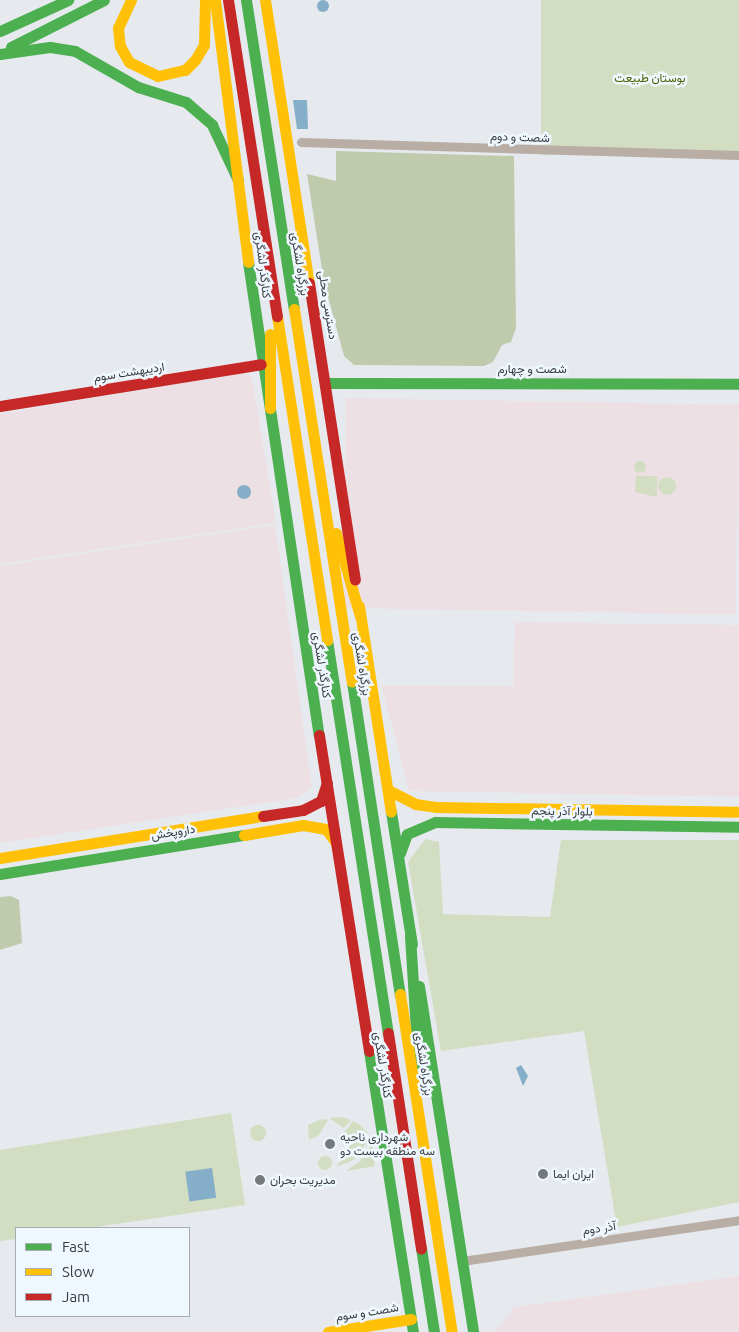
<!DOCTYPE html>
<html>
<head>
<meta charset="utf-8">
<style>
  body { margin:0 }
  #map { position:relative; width:739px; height:1332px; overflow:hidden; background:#e6eaee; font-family:Ubuntu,Vazirmatn,sans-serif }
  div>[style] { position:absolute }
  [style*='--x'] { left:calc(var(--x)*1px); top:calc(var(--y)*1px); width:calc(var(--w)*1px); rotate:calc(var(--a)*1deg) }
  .industrial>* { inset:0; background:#ece0e5; transform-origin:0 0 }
  .green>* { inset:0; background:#d3ddc2; transform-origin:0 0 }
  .round { border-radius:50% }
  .forest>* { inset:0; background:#c0caac }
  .water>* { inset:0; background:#85aec8; transform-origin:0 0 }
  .street>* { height:9px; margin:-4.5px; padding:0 4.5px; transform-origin:4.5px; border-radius:4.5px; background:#b8aea5 }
  .fast>* { height:11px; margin:-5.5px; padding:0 5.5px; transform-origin:5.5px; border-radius:5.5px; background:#4caf50 }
  .slow>* { height:11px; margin:-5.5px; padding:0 5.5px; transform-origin:5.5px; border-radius:5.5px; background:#ffc107 }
  .jam>* { height:11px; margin:-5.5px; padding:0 5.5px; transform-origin:5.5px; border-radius:5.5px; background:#c62828 }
  .dots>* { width:14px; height:14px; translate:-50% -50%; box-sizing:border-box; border:2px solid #eff7ff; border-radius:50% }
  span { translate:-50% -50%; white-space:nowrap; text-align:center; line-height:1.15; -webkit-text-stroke:5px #eff7ff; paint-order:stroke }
  .park-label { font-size:12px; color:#506000 }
  .street-label { font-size:12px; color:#393c3f }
  .poi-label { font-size:12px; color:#393c3f }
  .left { translate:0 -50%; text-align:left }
  .legend { position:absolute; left:15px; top:1227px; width:175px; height:90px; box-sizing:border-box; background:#eff7ff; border:1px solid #a6acb2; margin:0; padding:6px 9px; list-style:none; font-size:15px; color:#393c3f }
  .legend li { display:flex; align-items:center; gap:10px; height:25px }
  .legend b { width:25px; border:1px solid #a6acb2 }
</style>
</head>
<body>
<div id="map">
  <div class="industrial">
    <i style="clip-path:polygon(243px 373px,252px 377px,276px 523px,0 564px,0 414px)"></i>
    <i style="left:346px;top:398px;width:393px;height:210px;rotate:1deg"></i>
    <i style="clip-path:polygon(275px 525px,312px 788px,298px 798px,0 843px,0 566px)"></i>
    <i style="clip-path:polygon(515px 622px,739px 625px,739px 797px,409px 791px,381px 685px,513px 686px)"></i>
    <i style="clip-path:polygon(739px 1276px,739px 1332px,495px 1332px,514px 1307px)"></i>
  </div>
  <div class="green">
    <i style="left:541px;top:0;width:198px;height:155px"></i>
    <i class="round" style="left:634px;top:461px;width:12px;height:12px"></i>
    <i style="clip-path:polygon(636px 476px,657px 476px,657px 497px,635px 492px)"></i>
    <i class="round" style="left:658px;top:477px;width:18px;height:18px"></i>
    <i style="clip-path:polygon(425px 839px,439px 842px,443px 914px,550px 917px,561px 840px,739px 840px,739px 1202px,617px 1227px,584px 1031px,441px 1051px,408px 862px)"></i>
    <i style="clip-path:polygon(231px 1113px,245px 1205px,89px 1228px,16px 1228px,16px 1239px,0 1241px,0 1150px)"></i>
    <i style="clip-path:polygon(342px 1117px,351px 1120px,344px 1128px,329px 1118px)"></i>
    <i style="clip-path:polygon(322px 1119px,328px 1120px,319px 1135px,309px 1140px,308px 1125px)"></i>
    <i style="clip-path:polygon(353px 1121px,360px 1125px,368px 1133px,342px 1135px)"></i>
    <i class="round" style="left:250px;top:1125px;width:16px;height:16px"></i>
    <i style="clip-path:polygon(362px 1140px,368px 1141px,358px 1155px,345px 1148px)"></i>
    <i style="clip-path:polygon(372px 1144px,375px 1166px,346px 1171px,359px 1162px)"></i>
    <i style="clip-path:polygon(347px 1153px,356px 1159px,336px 1167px)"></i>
    <i class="round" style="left:318px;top:1156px;width:14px;height:14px"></i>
  </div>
  <div class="forest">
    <i style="clip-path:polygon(336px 151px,514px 156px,516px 328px,511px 342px,502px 345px,493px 362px,484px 366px,354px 365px,344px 356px,324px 282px,307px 174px,336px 181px)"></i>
    <i style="clip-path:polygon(11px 896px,19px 900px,22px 943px,0 950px,0 897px)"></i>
  </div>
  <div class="water">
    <i class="round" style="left:317px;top:0;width:12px;height:12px"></i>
    <i style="clip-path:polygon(293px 100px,307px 100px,308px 129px,297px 129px)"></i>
    <i class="round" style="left:237px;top:485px;width:14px;height:14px"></i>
    <i style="clip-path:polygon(521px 1065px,528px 1076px,523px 1086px,516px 1068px)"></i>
    <i style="left:212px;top:1168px;width:30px;height:27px;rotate:82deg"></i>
  </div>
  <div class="street">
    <i style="--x:301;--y:142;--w:438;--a:1.7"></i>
    <i style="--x:462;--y:1261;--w:280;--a:-8.4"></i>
  </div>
  <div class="fast">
    <i style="--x:246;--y:0;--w:313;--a:81.2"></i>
    <i style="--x:0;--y:31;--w:75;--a:-24.5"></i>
    <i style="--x:11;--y:47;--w:104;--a:-26.8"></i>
    <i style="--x:0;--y:54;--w:50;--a:-8"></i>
    <i style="--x:50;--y:47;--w:25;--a:9"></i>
    <i style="--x:75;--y:51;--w:73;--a:29.7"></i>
    <i style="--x:138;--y:87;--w:50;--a:17.4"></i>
    <i style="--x:186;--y:102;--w:35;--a:41"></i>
    <i style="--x:212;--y:125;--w:61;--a:64.7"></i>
    <i style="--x:248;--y:262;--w:478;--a:81.5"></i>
    <i style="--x:326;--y:383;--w:413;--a:0.1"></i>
    <i style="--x:327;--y:640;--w:398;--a:81.2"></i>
    <i style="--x:352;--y:682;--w:316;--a:81.3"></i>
    <i style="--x:391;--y:812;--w:134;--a:81"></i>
    <i style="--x:400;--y:853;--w:20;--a:-70"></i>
    <i style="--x:407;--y:834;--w:30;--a:-23"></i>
    <i style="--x:435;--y:822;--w:304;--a:0.9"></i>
    <i style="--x:0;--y:874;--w:247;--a:-9.1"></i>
    <i style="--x:410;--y:936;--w:127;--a:86.4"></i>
    <i style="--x:419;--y:986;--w:350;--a:81.1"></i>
    <i style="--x:369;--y:1051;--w:284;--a:81.1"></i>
    <i style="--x:421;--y:1248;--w:85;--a:81.2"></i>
  </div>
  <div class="slow">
    <i style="--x:131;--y:0;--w:31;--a:115"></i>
    <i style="--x:118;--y:28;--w:18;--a:84"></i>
    <i style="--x:120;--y:46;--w:18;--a:61"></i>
    <i style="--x:129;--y:62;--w:32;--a:26"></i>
    <i style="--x:158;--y:76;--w:28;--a:-13"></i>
    <i style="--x:185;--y:70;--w:14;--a:-45"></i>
    <i style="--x:195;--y:60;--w:17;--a:-59"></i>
    <i style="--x:204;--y:45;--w:45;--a:-88.7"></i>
    <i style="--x:215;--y:0;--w:264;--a:82.8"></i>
    <i style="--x:265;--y:0;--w:286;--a:81.2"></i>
    <i style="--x:294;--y:309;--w:377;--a:81.2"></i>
    <i style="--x:277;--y:316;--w:328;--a:81.2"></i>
    <i style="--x:270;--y:334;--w:74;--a:90"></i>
    <i style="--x:336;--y:533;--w:86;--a:73.9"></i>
    <i style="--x:359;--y:606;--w:208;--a:81.2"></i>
    <i style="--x:390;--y:791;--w:28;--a:27"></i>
    <i style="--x:415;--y:804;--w:21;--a:8"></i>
    <i style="--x:436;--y:807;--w:303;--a:0.9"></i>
    <i style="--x:244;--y:835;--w:60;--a:-9.6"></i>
    <i style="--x:303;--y:825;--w:23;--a:10"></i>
    <i style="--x:326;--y:829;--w:17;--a:54"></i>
    <i style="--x:0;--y:858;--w:266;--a:-9.1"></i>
    <i style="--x:400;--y:994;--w:342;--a:81.3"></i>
    <i style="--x:328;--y:1332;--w:84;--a:-8.9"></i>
  </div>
  <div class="jam">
    <i style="--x:228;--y:0;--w:320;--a:81.2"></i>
    <i style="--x:309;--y:283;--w:300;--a:81.2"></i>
    <i style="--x:0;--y:406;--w:264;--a:-9.1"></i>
    <i style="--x:319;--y:735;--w:320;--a:81"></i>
    <i style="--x:263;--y:816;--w:40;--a:-8.5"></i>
    <i style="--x:303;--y:810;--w:20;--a:-27"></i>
    <i style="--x:321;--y:801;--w:19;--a:-72"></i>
    <i style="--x:388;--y:1033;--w:218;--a:81.3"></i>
  </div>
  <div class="dots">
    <i style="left:330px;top:1144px;background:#76797c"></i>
    <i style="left:543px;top:1174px;background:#76797c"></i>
    <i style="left:260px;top:1180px;background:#76797c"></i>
  </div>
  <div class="park-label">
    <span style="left:650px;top:78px">بوستان طبیعت</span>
  </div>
  <div class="street-label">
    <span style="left:520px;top:137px;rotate:2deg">شصت و دوم</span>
    <span style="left:300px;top:264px;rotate:81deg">بزرگراه لشگری</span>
    <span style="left:263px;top:265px;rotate:83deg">کنارگذر لشگری</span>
    <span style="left:328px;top:305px;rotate:81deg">دسترسی محلی</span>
    <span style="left:532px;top:369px">شصت و چهارم</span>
    <span style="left:129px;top:372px;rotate:-9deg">اردیبهشت سوم</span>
    <span style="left:362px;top:664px;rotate:81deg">بزرگراه لشگری</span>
    <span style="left:322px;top:665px;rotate:81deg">کنارگذر لشگری</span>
    <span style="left:562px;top:811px;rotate:1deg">بلوار آذر پنجم</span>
    <span style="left:173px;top:832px;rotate:-9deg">داروپخش</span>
    <span style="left:424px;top:1064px;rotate:81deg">بزرگراه لشگری</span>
    <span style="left:383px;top:1065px;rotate:81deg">کنارگذر لشگری</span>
    <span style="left:599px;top:1228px;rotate:-8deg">آذر دوم</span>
    <span style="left:367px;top:1312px;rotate:-9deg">شصت و سوم</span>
  </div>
  <div class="poi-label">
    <span class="left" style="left:340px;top:1144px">شهرداری ناحیه<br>سه منطقه بیست دو</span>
    <span class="left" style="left:553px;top:1174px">ایران ایما</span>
    <span class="left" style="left:270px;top:1180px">مدیریت بحران</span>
  </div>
  <ul class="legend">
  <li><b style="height:6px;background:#4caf50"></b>Fast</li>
  <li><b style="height:6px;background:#ffc107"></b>Slow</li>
  <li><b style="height:6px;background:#c62828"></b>Jam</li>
  </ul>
</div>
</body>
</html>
